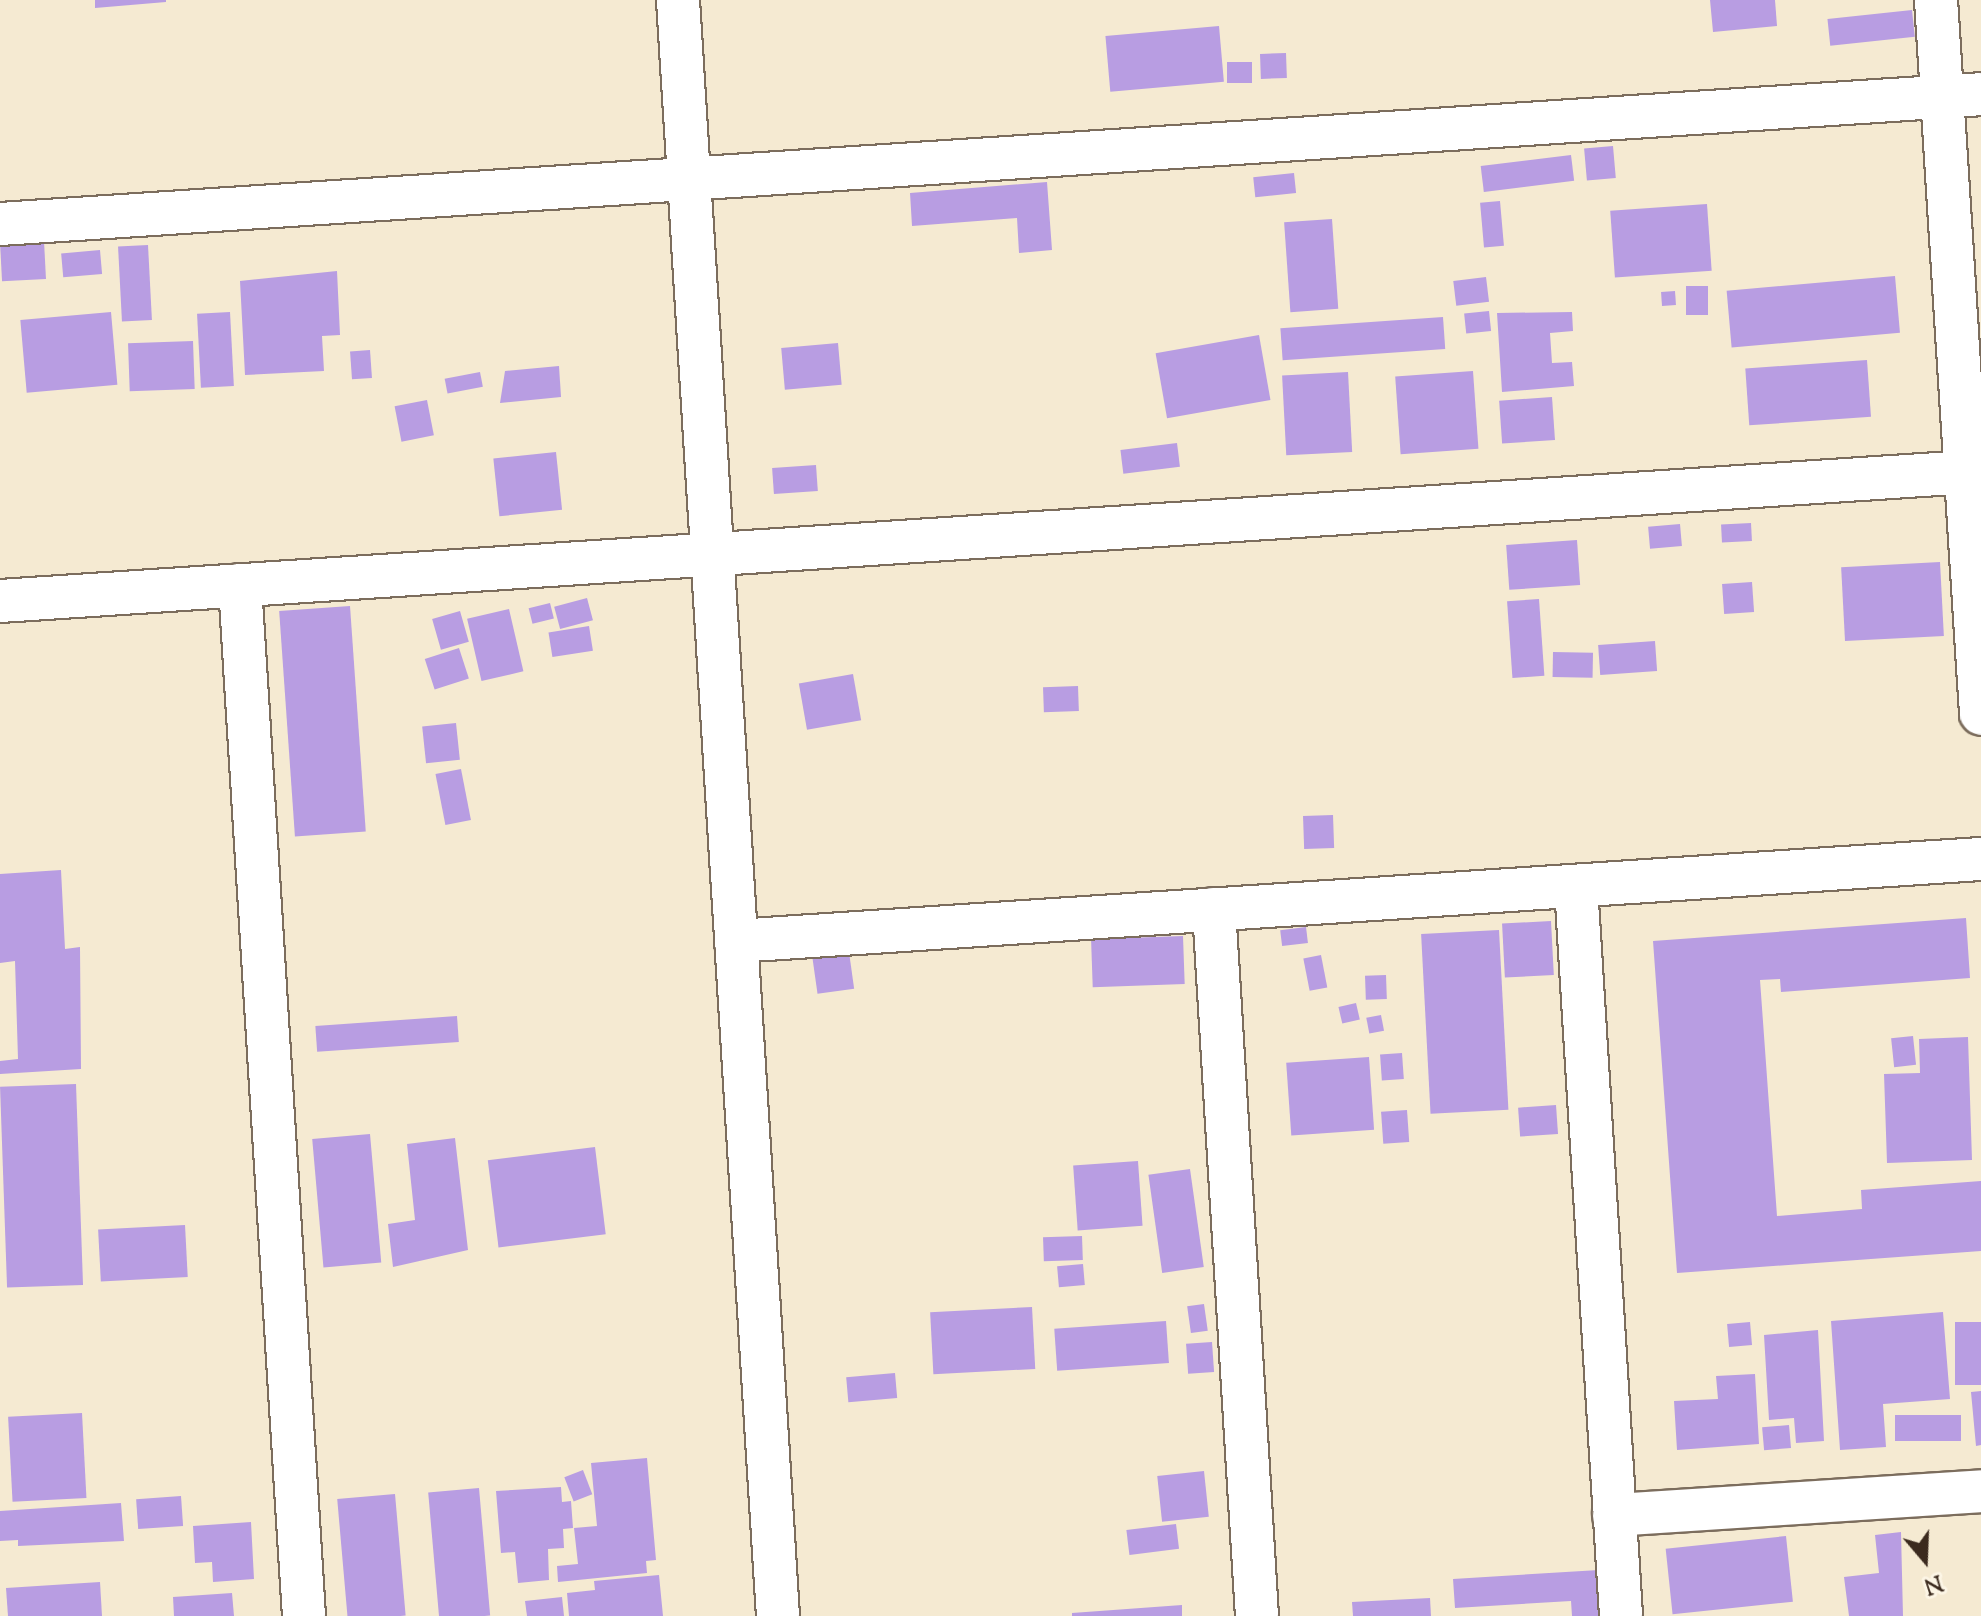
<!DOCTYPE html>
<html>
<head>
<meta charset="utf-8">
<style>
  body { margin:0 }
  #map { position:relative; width:1981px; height:1616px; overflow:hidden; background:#f5ead2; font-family:"Sorts Mill Goudy",serif }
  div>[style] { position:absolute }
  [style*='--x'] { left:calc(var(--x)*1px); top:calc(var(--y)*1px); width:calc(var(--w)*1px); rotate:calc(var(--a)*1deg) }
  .building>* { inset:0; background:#b89de2; transform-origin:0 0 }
  .roads { filter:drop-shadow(2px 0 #7c6d5d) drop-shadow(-2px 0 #7c6d5d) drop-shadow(0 2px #7c6d5d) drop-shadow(0 -2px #7c6d5d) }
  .minor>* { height:42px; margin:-21px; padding:0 21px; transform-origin:21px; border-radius:21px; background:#fff }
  span { translate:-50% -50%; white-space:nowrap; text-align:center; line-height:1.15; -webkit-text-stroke:6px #fcf5e5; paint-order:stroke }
  .north { position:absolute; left:1885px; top:1520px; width:80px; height:80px; -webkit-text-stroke:6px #fcf5e5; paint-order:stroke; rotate:161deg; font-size:22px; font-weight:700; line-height:32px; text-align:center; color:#3b2a1e }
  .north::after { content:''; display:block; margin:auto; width:28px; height:36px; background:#3b2a1e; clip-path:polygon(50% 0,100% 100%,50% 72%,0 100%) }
</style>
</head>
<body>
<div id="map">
  <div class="building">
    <i style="clip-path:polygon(95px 0,166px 0,166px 2px,95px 8px)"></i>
    <i style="clip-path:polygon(1710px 0,1775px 0,1777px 26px,1713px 32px)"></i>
    <i style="left:1912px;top:10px;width:27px;height:85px;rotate:84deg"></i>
    <i style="left:1219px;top:26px;width:56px;height:114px;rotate:85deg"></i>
    <i style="left:1286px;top:53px;width:25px;height:26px;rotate:88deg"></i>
    <i style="left:1227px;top:62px;width:25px;height:21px"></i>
    <i style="left:1613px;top:146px;width:32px;height:29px;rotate:85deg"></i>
    <i style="left:1571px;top:155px;width:26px;height:91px;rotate:83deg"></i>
    <i style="left:1294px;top:173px;width:20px;height:41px;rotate:84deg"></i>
    <i style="clip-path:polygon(1047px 182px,1052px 250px,1019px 253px,1017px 218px,912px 226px,910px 193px)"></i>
    <i style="left:1500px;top:201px;width:45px;height:20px;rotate:85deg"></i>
    <i style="left:1707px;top:204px;width:67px;height:97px;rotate:86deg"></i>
    <i style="left:1332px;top:219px;width:90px;height:48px;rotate:86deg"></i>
    <i style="left:44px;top:241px;width:38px;height:44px;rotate:87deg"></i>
    <i style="left:148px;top:245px;width:75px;height:30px;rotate:87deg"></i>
    <i style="left:100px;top:250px;width:24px;height:39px;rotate:85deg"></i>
    <i style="clip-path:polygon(337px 271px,340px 335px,322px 336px,324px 371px,245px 375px,240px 281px)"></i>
    <i style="left:1895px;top:276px;width:57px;height:169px;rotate:85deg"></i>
    <i style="left:1486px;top:277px;width:25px;height:33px;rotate:83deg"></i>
    <i style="left:1686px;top:286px;width:22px;height:29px"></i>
    <i style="left:1675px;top:291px;width:14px;height:14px;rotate:86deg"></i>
    <i style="left:1489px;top:311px;width:20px;height:25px;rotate:84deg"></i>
    <i style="left:111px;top:312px;width:73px;height:91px;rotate:85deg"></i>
    <i style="left:230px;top:312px;width:74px;height:33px;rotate:87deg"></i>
    <i style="clip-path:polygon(1572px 312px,1573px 331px,1550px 333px,1552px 363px,1572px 362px,1574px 386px,1502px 392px,1497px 313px)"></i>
    <i style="left:1443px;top:317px;width:32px;height:163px;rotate:86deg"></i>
    <i style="left:1259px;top:335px;width:66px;height:105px;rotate:80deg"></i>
    <i style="left:193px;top:341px;width:48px;height:65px;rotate:88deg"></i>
    <i style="left:838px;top:343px;width:42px;height:57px;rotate:85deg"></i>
    <i style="left:370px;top:350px;width:28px;height:20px;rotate:86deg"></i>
    <i style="left:1867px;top:360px;width:57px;height:122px;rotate:86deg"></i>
    <i style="clip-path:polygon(559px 366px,561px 397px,500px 403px,505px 371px)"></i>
    <i style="left:1473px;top:371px;width:78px;height:78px;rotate:86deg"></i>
    <i style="left:480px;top:372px;width:15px;height:36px;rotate:79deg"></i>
    <i style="left:1348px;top:372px;width:80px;height:66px;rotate:87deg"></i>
    <i style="left:1552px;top:397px;width:43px;height:53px;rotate:86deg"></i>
    <i style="left:427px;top:400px;width:36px;height:33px;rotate:79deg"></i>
    <i style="left:1177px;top:443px;width:24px;height:57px;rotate:83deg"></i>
    <i style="left:556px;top:452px;width:58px;height:63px;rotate:84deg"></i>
    <i style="left:816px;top:465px;width:26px;height:44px;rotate:86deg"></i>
    <i style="left:1751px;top:523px;width:18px;height:30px;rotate:87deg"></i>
    <i style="left:1680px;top:524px;width:22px;height:32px;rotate:85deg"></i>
    <i style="left:1577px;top:540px;width:45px;height:71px;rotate:86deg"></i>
    <i style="left:1940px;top:562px;width:74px;height:99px;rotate:87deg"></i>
    <i style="left:1752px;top:582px;width:30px;height:30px;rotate:86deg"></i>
    <i style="left:587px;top:598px;width:23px;height:34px;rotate:75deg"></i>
    <i style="left:1539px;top:599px;width:77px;height:32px;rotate:86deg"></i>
    <i style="left:550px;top:603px;width:16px;height:22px;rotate:76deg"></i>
    <i style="left:350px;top:606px;width:226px;height:71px;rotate:86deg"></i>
    <i style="left:509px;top:609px;width:64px;height:43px;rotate:77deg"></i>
    <i style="left:460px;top:611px;width:32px;height:29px;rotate:74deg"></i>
    <i style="left:589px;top:626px;width:25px;height:41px;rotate:81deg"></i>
    <i style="left:1655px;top:641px;width:30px;height:57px;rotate:86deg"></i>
    <i style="left:459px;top:648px;width:32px;height:36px;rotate:72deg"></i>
    <i style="left:1553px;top:652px;width:40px;height:25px;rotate:1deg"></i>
    <i style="left:853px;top:674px;width:47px;height:55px;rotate:80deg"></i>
    <i style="left:1078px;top:686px;width:25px;height:35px;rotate:88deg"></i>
    <i style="left:456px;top:723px;width:37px;height:34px;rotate:84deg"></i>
    <i style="left:461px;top:769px;width:52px;height:26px;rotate:79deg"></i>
    <i style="left:1333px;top:815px;width:33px;height:30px;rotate:88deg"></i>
    <i style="clip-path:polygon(61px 870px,65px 949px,80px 947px,81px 1069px,0 1074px,0 1061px,18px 1059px,15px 961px,0 963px,0 874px)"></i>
    <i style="clip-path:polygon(1966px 918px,1970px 978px,1781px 992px,1780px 979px,1760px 980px,1777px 1216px,1862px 1209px,1861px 1190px,1981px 1181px,1981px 1251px,1677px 1273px,1653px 941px)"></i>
    <i style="left:1551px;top:921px;width:54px;height:49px;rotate:87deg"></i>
    <i style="left:1306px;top:927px;width:16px;height:26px;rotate:83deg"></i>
    <i style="left:1499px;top:930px;width:180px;height:78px;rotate:87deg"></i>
    <i style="left:1183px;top:936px;width:48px;height:92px;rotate:88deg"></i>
    <i style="left:849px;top:952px;width:37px;height:37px;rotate:82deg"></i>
    <i style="left:1321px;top:955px;width:33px;height:18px;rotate:79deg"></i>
    <i style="left:1386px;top:975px;width:24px;height:21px;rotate:88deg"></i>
    <i style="left:1356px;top:1003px;width:17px;height:18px;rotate:77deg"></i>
    <i style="left:1381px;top:1015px;width:16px;height:15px;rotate:79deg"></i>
    <i style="left:457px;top:1016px;width:26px;height:142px;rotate:86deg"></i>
    <i style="left:1913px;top:1036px;width:29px;height:22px;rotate:84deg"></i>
    <i style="clip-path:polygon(1968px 1037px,1972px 1160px,1887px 1163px,1884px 1074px,1920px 1073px,1919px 1039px)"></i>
    <i style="left:1402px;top:1053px;width:26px;height:22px;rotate:86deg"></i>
    <i style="left:1369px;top:1057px;width:73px;height:83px;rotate:86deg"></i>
    <i style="left:76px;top:1084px;width:201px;height:76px;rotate:88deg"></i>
    <i style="left:1556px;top:1105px;width:29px;height:38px;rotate:86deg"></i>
    <i style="left:1407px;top:1110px;width:32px;height:26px;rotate:86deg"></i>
    <i style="left:370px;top:1134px;width:129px;height:58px;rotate:85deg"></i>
    <i style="clip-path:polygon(455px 1138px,468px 1250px,393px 1267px,388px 1224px,415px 1220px,407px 1144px)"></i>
    <i style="left:595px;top:1147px;width:88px;height:108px;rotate:83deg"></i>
    <i style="left:1138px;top:1161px;width:65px;height:65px;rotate:86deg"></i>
    <i style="left:1190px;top:1169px;width:99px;height:42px;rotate:82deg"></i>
    <i style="left:185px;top:1225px;width:52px;height:87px;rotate:87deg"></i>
    <i style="left:1082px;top:1236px;width:24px;height:39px;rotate:88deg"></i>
    <i style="left:1083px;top:1264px;width:21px;height:26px;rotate:85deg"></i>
    <i style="left:1204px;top:1304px;width:27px;height:17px;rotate:82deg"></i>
    <i style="left:1032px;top:1307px;width:62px;height:102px;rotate:87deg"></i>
    <i style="clip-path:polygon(1943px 1312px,1950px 1399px,1883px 1404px,1886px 1447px,1840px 1450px,1831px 1321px)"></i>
    <i style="left:1166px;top:1321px;width:42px;height:112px;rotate:86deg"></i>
    <i style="left:1750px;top:1322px;width:23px;height:23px;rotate:85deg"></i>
    <i style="left:1981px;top:1322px;width:63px;height:26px;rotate:90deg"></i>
    <i style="clip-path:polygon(1818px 1330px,1824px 1441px,1796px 1443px,1794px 1418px,1769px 1420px,1764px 1335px)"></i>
    <i style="left:1212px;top:1342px;width:30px;height:26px;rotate:86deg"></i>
    <i style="left:895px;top:1373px;width:25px;height:49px;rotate:85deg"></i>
    <i style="clip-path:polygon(1755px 1374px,1759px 1444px,1677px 1450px,1674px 1401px,1718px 1399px,1716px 1376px)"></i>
    <i style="clip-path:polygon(1981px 1391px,1981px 1445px,1976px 1446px,1971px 1392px)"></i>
    <i style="left:82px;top:1413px;width:85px;height:74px;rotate:87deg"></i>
    <i style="left:1961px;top:1415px;width:26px;height:66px;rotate:90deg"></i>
    <i style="left:1789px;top:1425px;width:23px;height:27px;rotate:85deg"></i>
    <i style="clip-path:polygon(647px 1458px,656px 1560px,646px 1561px,647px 1573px,558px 1582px,557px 1566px,578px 1564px,574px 1528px,597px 1526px,591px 1463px)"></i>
    <i style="left:583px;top:1470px;width:26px;height:20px;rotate:69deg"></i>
    <i style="left:1204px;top:1471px;width:46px;height:47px;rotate:84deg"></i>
    <i style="clip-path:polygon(561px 1487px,562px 1502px,571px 1501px,573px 1528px,563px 1529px,564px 1548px,548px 1549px,549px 1580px,518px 1583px,515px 1552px,501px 1553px,496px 1491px)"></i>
    <i style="left:479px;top:1488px;width:128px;height:51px;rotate:85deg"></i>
    <i style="left:395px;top:1494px;width:122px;height:58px;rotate:85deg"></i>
    <i style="left:181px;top:1496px;width:30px;height:45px;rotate:86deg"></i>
    <i style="clip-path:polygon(121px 1503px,124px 1541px,18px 1546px,18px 1540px,0 1541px,0 1511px)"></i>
    <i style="clip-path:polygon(251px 1522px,254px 1579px,213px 1582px,212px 1562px,195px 1563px,193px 1526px)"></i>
    <i style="left:1176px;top:1524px;width:25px;height:50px;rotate:83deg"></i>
    <i style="clip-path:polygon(1901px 1532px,1903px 1616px,1849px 1616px,1844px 1577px,1879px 1573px,1875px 1535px)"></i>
    <i style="left:1786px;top:1536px;width:66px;height:121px;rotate:84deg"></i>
    <i style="clip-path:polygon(1599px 1570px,1602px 1616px,1572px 1616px,1571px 1601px,1455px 1608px,1453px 1579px)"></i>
    <i style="clip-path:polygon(659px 1575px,663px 1616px,569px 1616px,567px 1593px,595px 1590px,594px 1581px)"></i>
    <i style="clip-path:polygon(100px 1582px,102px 1616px,8px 1616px,6px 1588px)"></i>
    <i style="clip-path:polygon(232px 1593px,234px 1616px,174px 1616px,173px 1597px)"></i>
    <i style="clip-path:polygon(562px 1597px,564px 1616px,527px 1616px,525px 1601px)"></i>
    <i style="clip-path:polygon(1430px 1598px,1431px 1616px,1353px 1616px,1352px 1602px)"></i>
    <i style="clip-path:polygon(1182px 1605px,1182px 1616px,1072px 1616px,1072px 1613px)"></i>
  </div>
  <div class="roads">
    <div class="minor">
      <i style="--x:678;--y:0;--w:1619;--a:86.46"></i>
      <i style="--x:1936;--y:0;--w:715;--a:86.39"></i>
      <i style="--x:0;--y:224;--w:1985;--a:-3.75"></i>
      <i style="--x:240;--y:585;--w:1033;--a:86.45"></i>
      <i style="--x:0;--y:601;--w:1970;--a:-3.75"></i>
      <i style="--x:1576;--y:886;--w:731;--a:86.47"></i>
      <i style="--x:1214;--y:909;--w:708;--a:86.52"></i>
      <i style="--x:736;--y:941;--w:1248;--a:-3.77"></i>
      <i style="--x:1614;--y:1515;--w:368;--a:-3.7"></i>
    </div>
  </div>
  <div class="north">N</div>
</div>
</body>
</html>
